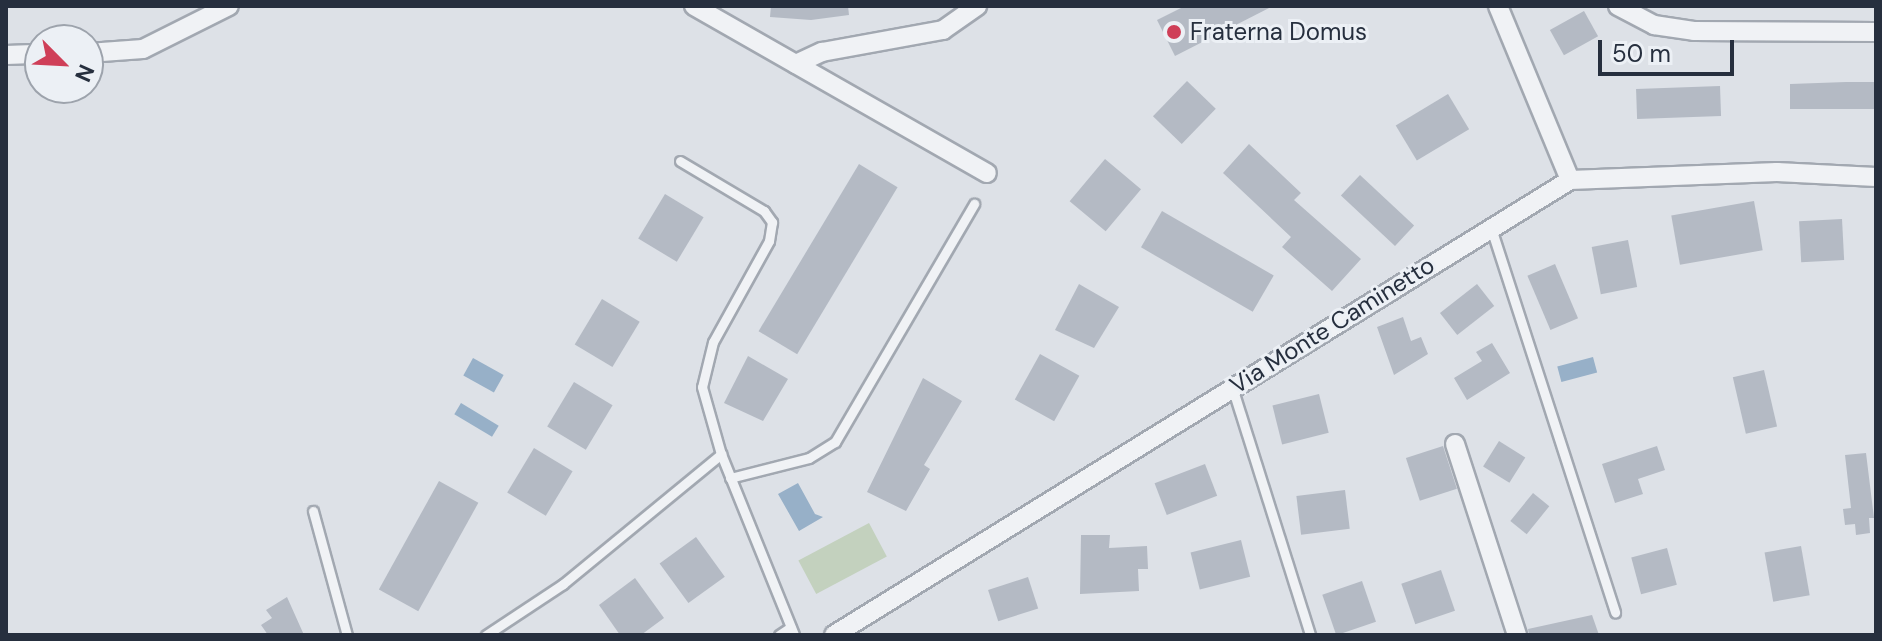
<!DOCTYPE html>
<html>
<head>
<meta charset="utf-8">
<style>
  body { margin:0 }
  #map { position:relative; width:1882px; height:641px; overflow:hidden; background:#dde1e7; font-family:"DM Sans",sans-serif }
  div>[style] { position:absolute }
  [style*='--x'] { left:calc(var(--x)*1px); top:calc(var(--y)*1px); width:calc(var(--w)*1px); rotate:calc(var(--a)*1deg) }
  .green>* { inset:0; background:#c3d1be; transform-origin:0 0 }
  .water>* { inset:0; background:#97b0c8; transform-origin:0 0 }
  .building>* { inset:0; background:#b4bac4; transform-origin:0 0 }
  .roads { filter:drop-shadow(2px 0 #a2a8b1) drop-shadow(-2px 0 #a2a8b1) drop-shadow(0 2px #a2a8b1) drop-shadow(0 -2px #a2a8b1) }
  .lane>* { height:9px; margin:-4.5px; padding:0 4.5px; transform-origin:4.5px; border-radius:4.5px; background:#f0f2f5 }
  .street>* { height:18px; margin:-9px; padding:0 9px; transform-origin:9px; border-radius:9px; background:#f0f2f5 }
  .dots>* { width:22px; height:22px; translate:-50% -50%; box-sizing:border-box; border:4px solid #ecf0f5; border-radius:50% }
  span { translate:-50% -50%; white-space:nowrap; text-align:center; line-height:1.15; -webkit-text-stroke:6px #ecf0f5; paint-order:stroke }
  .poi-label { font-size:24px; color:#262f3e }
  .left { translate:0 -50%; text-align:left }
  .street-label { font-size:24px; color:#262f3e }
  .frame { position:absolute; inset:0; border:8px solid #262f3e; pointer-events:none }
  .north { position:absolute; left:24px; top:24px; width:80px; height:80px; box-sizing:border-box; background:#ecf0f5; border:2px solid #9da3ac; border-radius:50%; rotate:114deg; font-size:22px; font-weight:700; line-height:32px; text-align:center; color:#262f3e }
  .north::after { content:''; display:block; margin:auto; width:28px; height:36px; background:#cf3f58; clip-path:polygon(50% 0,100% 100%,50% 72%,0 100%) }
  .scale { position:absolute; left:1598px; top:40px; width:136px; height:36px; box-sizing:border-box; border:4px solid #262f3e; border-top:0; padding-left:10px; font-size:24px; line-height:28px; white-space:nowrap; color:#262f3e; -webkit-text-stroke:6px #ecf0f5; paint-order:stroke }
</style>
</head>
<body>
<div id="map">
  <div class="green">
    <i style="left:869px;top:523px;width:38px;height:80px;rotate:62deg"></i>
  </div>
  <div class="water">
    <i style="left:1593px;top:357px;width:16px;height:37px;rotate:75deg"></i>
    <i style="left:473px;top:358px;width:35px;height:20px;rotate:29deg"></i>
    <i style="left:461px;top:403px;width:44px;height:13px;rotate:31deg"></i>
    <i style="clip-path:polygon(798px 483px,815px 514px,823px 517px,799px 531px,778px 494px)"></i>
  </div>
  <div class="building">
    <i style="clip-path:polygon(771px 6px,848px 6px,849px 15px,811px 20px,770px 17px)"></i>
    <i style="clip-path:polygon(1185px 6px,1273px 6px,1175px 56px,1157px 20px)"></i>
    <i style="left:1584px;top:11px;width:29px;height:39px;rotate:61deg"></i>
    <i style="left:1187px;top:81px;width:40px;height:49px;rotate:44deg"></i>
    <i style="clip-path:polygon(1846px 82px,1876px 82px,1876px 109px,1790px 109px,1790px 84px)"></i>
    <i style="left:1720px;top:86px;width:30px;height:84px;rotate:88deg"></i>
    <i style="left:1448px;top:94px;width:41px;height:61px;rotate:59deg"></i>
    <i style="clip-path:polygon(1249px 144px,1301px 193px,1294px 200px,1361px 259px,1332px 291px,1282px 247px,1291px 237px,1223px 173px)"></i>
    <i style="left:1105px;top:159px;width:47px;height:55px;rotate:40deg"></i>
    <i style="left:859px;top:164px;width:45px;height:195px;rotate:31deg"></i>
    <i style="left:1360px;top:175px;width:74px;height:28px;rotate:43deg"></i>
    <i style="left:665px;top:194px;width:45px;height:52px;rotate:31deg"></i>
    <i style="left:1754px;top:201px;width:50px;height:84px;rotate:80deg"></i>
    <i style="left:1162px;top:211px;width:129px;height:42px;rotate:30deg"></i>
    <i style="left:1842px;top:219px;width:41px;height:43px;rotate:87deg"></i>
    <i style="left:1628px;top:240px;width:48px;height:37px;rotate:79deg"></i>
    <i style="left:1555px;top:264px;width:59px;height:30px;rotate:67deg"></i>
    <i style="clip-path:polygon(1079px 284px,1119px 307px,1094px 348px,1055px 330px)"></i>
    <i style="left:1477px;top:284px;width:28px;height:47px;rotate:52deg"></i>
    <i style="left:602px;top:299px;width:44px;height:53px;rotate:31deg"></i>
    <i style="clip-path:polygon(1403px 317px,1411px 341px,1421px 337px,1428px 354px,1394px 375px,1377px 327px)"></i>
    <i style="clip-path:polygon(1492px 343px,1510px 373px,1467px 400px,1454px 378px,1482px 361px,1476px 352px)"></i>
    <i style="left:1040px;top:354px;width:45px;height:52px;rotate:29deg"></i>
    <i style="clip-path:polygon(748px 356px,788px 379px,763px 421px,724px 403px)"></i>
    <i style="left:1764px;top:370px;width:58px;height:32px;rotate:77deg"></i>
    <i style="clip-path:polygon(923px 378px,962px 401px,924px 465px,930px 469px,906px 511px,867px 492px)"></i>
    <i style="left:574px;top:382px;width:45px;height:52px;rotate:31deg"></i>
    <i style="left:1319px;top:394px;width:40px;height:48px;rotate:76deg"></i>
    <i style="left:1499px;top:441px;width:31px;height:30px;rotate:32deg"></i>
    <i style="left:1443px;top:446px;width:45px;height:39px;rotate:72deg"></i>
    <i style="clip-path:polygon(1657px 446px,1665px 470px,1638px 479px,1643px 494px,1615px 503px,1602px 464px)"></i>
    <i style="left:534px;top:448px;width:45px;height:52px;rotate:31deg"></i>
    <i style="clip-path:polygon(1866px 453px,1874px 518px,1869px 518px,1870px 533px,1856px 535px,1855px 524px,1845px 525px,1843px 509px,1851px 508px,1845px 455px)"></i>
    <i style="left:1205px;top:464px;width:34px;height:54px;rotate:69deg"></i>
    <i style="left:439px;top:481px;width:45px;height:124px;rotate:29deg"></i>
    <i style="left:1345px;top:490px;width:39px;height:49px;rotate:83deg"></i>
    <i style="left:1533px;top:493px;width:21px;height:36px;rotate:39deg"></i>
    <i style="clip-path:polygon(1081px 535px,1110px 535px,1109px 548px,1147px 546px,1148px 569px,1138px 569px,1139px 591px,1080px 594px)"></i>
    <i style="left:696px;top:537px;width:49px;height:45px;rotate:54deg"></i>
    <i style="left:1241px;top:540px;width:38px;height:52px;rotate:76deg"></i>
    <i style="left:1801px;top:546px;width:50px;height:37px;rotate:80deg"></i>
    <i style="left:1667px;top:548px;width:38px;height:37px;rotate:75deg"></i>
    <i style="left:1441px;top:570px;width:43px;height:42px;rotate:71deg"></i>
    <i style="left:1028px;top:577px;width:33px;height:42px;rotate:72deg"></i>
    <i style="clip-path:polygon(635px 578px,664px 618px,641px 635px,620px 635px,599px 605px)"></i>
    <i style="left:1362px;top:581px;width:43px;height:42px;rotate:71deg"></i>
    <i style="clip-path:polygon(287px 597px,304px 635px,268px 635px,261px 625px,272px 618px,266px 610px)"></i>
    <i style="clip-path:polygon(1592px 615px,1599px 635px,1529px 635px,1528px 629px)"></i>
  </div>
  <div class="roads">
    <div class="lane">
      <i style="--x:680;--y:161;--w:98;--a:30.8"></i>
      <i style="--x:764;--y:211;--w:14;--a:54"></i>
      <i style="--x:772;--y:222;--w:19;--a:99"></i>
      <i style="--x:769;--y:241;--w:115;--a:119"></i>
      <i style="--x:713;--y:342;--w:46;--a:103.7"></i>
      <i style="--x:702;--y:387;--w:70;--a:74.2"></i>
      <i style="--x:721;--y:454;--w:195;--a:68"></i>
      <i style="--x:1491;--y:228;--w:404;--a:72.1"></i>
      <i style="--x:1232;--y:387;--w:260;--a:72.5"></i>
      <i style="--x:730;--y:478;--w:81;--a:-14.2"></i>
      <i style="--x:809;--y:458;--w:31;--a:-32"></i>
      <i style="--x:835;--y:442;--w:276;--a:-59.7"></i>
      <i style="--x:313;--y:511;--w:129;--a:74.7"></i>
      <i style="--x:486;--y:635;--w:92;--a:-33.5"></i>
      <i style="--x:563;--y:584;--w:205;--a:-39.4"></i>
      <i style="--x:779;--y:635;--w:14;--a:-34"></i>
    </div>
    <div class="street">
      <i style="--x:694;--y:6;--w:337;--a:29.7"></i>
      <i style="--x:1498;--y:6;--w:188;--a:67.5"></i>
      <i style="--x:1618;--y:6;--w:41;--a:27.8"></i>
      <i style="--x:1654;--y:25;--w:40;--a:8.5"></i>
      <i style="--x:1694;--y:31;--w:182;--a:0.3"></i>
      <i style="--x:88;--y:53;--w:55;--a:-4.2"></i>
      <i style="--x:143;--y:49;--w:96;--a:-26.6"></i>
      <i style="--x:6;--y:55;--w:34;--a:-2"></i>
      <i style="--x:796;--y:64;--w:29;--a:-25"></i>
      <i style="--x:822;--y:52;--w:123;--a:-10.3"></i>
      <i style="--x:943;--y:30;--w:42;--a:-35.2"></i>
      <i style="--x:1455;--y:444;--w:201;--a:72"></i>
      <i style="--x:834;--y:635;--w:865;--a:-31.72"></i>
      <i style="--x:1570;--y:180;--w:207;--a:-2.2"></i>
      <i style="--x:1777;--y:172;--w:99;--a:2.9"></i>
    </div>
  </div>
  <div class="dots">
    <i style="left:1174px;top:32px;background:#cf3f58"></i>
  </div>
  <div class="poi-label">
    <span class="left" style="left:1190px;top:32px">Fraterna Domus</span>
  </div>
  <div class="street-label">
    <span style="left:1332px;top:325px;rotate:-32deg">Via Monte Caminetto</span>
  </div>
  <div class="frame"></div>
  <div class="north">N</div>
  <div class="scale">50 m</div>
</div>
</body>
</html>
